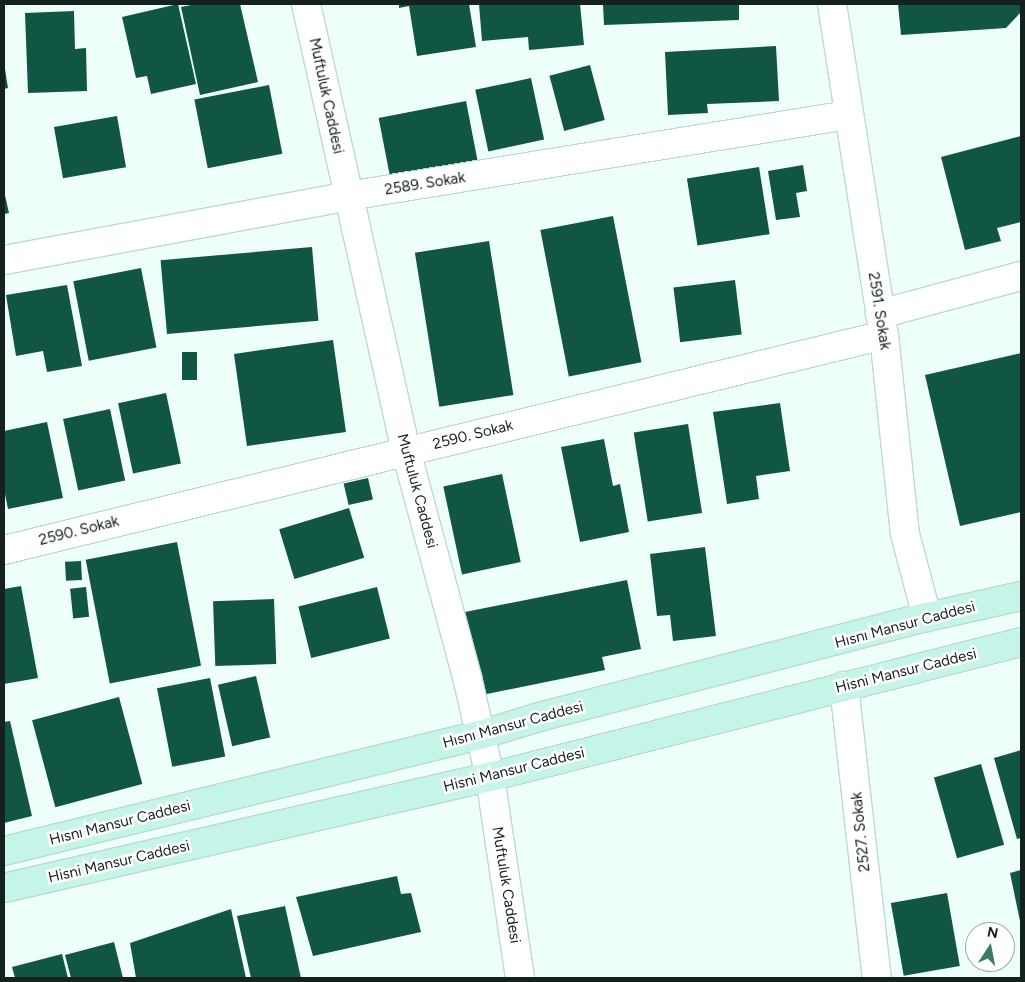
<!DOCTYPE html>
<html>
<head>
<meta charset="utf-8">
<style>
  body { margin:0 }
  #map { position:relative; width:1025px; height:982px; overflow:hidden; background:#edfff8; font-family:Figtree,sans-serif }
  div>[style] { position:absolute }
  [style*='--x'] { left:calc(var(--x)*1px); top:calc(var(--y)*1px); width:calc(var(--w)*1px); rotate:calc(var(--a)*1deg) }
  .building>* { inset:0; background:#115644; transform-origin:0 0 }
  .roads { filter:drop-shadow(1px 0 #bcdacf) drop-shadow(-1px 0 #bcdacf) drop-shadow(0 1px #bcdacf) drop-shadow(0 -1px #bcdacf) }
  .minor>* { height:28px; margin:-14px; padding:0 14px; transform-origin:14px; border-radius:14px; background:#fff }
  .tertiary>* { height:28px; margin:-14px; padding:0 14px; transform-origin:14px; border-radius:14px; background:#fff }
  .secondary>* { height:28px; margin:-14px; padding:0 14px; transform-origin:14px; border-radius:14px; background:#c5f5e8 }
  span { translate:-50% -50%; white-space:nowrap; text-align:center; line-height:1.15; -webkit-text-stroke:5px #fff; paint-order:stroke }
  .street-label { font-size:15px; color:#15211d }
  .frame { position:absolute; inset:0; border:5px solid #15211d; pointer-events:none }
  .north { position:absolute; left:965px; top:922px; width:50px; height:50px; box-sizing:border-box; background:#fff; border:1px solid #a1a6a5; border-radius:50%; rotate:11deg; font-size:14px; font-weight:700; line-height:20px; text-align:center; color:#15211d }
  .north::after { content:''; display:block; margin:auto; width:18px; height:22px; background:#3d7b68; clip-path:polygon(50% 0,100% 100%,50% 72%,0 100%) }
</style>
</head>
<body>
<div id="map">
  <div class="building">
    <i style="clip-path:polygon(178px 4px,196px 84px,151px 94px,147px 76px,136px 78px,122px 17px)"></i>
    <i style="clip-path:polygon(196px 4px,240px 4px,258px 82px,200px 95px,181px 7px)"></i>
    <i style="clip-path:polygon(399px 4px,469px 4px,476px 47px,417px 56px,409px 6px,399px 8px)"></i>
    <i style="clip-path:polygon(479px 4px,580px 4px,584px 45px,529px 50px,528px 37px,482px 41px)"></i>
    <i style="clip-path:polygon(603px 4px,739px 4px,739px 20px,604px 25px)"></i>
    <i style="clip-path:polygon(898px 4px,1021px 4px,1021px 12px,1006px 28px,901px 35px)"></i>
    <i style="clip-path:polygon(74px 11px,75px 49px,86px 48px,87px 91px,28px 93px,25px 13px)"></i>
    <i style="clip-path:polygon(776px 46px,779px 101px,707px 104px,708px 113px,668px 115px,665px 52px)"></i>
    <i style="clip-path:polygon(4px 63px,8px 88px,4px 89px)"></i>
    <i style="left:590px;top:65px;width:57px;height:42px;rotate:75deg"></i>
    <i style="left:531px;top:78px;width:63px;height:57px;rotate:78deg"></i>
    <i style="left:269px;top:85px;width:70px;height:76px;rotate:79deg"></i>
    <i style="left:466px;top:101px;width:60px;height:89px;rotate:79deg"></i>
    <i style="left:117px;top:116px;width:52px;height:64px;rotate:80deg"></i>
    <i style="clip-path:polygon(1021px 136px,1021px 222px,997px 228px,1001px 241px,965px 250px,941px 157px)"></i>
    <i style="clip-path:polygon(803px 165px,807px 191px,796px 193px,800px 217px,776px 220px,768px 171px)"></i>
    <i style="left:759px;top:167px;width:68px;height:73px;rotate:81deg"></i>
    <i style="clip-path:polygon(4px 191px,9px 213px,4px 214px)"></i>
    <i style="left:613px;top:216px;width:149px;height:74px;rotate:79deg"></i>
    <i style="left:489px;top:241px;width:156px;height:75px;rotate:81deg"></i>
    <i style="left:312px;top:247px;width:74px;height:152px;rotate:85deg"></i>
    <i style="left:141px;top:268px;width:81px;height:69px;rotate:79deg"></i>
    <i style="left:735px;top:280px;width:55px;height:62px;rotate:83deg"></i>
    <i style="clip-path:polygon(67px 285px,82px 366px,47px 372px,43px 351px,16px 356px,6px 295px)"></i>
    <i style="left:333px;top:340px;width:93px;height:100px;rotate:82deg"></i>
    <i style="left:197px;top:352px;width:28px;height:15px;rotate:90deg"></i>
    <i style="clip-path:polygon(1021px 353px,1021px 512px,960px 526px,925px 375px)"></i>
    <i style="left:166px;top:393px;width:72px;height:49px;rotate:78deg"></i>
    <i style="clip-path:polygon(780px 403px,790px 471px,756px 476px,759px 499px,727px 504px,713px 412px)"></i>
    <i style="left:110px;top:409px;width:73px;height:48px;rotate:78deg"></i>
    <i style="clip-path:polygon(47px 422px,63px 498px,8px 509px,4px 489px,4px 431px)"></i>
    <i style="left:688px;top:424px;width:90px;height:55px;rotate:81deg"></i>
    <i style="clip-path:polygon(604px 439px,613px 486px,620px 484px,629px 532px,580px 542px,561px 447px)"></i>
    <i style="left:502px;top:474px;width:90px;height:60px;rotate:78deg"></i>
    <i style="left:368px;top:478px;width:22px;height:25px;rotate:77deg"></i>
    <i style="left:349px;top:508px;width:52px;height:73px;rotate:73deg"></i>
    <i style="left:177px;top:542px;width:126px;height:93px;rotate:79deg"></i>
    <i style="clip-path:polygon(705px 547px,716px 636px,673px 641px,670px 615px,657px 616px,650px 554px)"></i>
    <i style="left:81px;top:561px;width:19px;height:16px;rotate:87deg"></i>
    <i style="clip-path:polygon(627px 580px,641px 649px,602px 657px,605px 670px,477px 696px,460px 613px)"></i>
    <i style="clip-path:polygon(21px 586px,38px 678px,4px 684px,4px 589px)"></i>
    <i style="left:86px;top:587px;width:30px;height:16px;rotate:84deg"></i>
    <i style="left:377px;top:587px;width:53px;height:81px;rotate:76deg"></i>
    <i style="left:274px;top:599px;width:65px;height:61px;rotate:88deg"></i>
    <i style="left:256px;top:676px;width:63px;height:39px;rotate:77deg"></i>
    <i style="left:210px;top:678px;width:80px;height:54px;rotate:79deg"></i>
    <i style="left:119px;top:697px;width:90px;height:90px;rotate:75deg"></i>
    <i style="clip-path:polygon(10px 721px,32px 816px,4px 823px,4px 722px)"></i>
    <i style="clip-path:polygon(1021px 750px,1021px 838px,1017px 839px,994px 758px)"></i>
    <i style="left:981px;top:764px;width:84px;height:49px;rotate:74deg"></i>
    <i style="clip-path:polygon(1021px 870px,1021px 921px,1020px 921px,1010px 873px)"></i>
    <i style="clip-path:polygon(397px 876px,401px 894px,411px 893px,421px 932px,313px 956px,296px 897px)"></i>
    <i style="left:947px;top:893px;width:74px;height:57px;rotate:80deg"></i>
    <i style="clip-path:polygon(285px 906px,301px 978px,251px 978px,237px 916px)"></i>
    <i style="clip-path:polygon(231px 909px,246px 978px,136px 978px,130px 943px)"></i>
    <i style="clip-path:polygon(114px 942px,123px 978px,71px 978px,65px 955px)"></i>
    <i style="clip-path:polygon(62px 954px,68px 978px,15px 978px,12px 967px)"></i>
  </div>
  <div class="roads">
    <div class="minor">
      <i style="--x:832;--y:4;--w:335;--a:81.1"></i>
      <i style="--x:884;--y:335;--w:200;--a:84"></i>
      <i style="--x:905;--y:534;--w:86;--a:75.2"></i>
      <i style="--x:4;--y:260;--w:350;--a:-10.5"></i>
      <i style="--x:348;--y:196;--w:507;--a:-9.2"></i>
      <i style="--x:880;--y:314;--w:146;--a:-15.1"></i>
      <i style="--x:4;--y:550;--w:906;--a:-13.73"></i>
      <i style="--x:844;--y:686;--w:294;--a:83.6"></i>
    </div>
    <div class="tertiary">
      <i style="--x:306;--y:4;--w:458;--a:77.4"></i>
      <i style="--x:406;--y:451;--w:234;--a:74.9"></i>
      <i style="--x:467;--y:677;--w:103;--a:77"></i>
      <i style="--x:490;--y:777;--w:203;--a:81.5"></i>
    </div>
    <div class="secondary">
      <i style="--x:4;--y:851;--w:490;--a:-13.7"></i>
      <i style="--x:480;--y:735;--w:62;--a:-17"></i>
      <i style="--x:539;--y:717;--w:401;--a:-14.5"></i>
      <i style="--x:927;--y:617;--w:96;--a:-12.6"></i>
      <i style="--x:4;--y:888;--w:499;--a:-12.9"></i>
      <i style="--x:490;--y:777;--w:548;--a:-14.26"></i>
    </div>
  </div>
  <div class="street-label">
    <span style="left:326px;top:96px;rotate:78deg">Muftuluk Caddesi</span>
    <span style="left:425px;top:184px;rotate:-9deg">2589. Sokak</span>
    <span style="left:879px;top:311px;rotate:81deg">2591. Sokak</span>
    <span style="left:473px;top:435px;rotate:-14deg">2590. Sokak</span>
    <span style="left:417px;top:491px;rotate:75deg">Muftuluk Caddesi</span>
    <span style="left:79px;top:531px;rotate:-14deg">2590. Sokak</span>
    <span style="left:905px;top:625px;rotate:-15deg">Hısnı Mansur Caddesi</span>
    <span style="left:906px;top:671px;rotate:-14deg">Hisni Mansur Caddesi</span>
    <span style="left:513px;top:725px;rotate:-15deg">Hısnı Mansur Caddesi</span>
    <span style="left:514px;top:770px;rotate:-14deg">Hisni Mansur Caddesi</span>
    <span style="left:120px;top:823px;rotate:-14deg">Hısnı Mansur Caddesi</span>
    <span style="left:861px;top:832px;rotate:-96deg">2527. Sokak</span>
    <span style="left:119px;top:862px;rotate:-13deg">Hisni Mansur Caddesi</span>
    <span style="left:506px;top:885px;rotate:81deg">Muftuluk Caddesi</span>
  </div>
  <div class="frame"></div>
  <div class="north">N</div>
</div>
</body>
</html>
